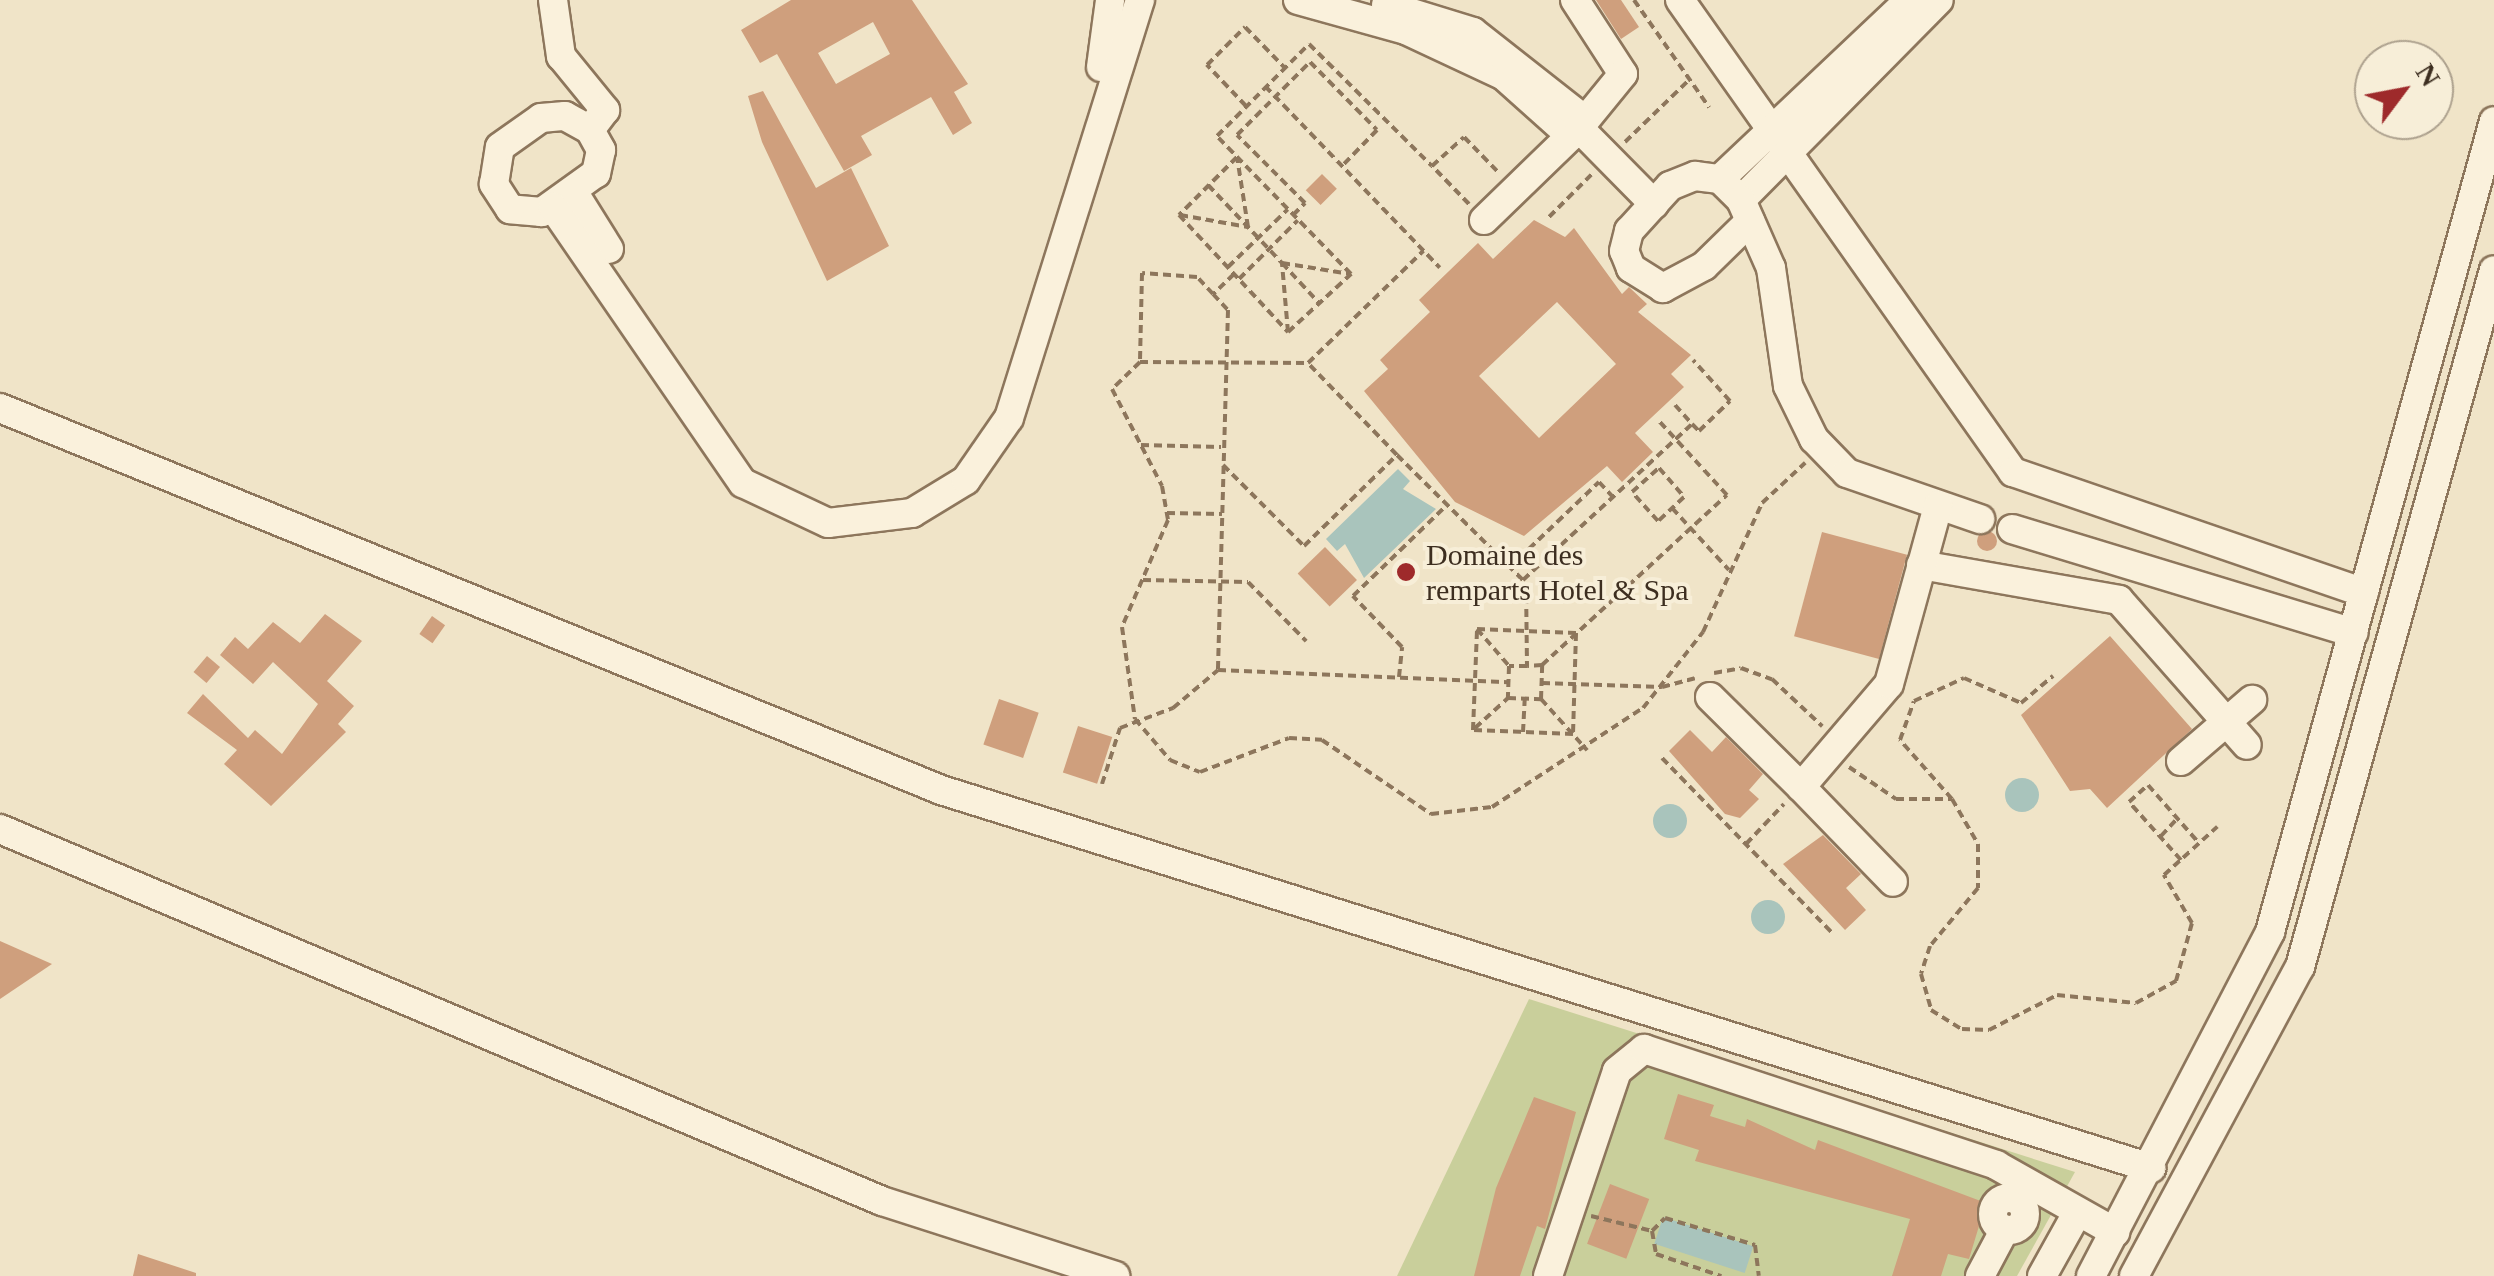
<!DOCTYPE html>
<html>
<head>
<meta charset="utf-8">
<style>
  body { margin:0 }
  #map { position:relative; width:2494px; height:1276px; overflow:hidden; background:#f0e4c8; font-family:Georgia,serif }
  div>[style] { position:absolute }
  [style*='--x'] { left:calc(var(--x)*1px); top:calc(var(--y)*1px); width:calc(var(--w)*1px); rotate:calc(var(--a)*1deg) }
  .green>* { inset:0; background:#c9cf9b }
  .water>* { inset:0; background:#a9c4bc; transform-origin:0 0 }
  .round { border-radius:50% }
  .building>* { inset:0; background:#cf9f7d; transform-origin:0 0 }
  .path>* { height:4px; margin-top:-2px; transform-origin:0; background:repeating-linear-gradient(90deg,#8d765c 0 8px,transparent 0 13px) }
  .roads { filter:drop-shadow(2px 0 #8d765c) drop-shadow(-2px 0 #8d765c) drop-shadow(0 2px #8d765c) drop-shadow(0 -2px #8d765c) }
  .minor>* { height:28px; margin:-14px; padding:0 14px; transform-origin:14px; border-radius:14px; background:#faf1dc }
  .minor>.ring { margin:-14px; padding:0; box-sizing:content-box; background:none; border:28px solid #faf1dc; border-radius:50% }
  .dots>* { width:28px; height:28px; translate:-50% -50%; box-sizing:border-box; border:5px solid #f7eed8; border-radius:50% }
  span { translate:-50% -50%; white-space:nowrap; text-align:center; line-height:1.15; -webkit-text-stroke:8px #f7eed8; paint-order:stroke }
  .poi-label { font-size:30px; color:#3d2e20 }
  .left { translate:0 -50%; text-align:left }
  .north { position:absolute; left:2354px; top:40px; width:100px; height:100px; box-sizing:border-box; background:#f7eed8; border:2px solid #ada18e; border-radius:50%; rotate:58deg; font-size:28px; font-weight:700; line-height:40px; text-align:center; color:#3d2e20 }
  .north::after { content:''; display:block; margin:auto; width:35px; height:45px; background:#9e2a2b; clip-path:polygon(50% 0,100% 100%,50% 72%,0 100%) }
</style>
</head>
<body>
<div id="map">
  <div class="green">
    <i style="clip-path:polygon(1529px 999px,2075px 1172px,2017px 1276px,1397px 1276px)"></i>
  </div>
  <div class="water">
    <i style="clip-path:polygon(1398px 469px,1410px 481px,1403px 489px,1436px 509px,1364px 578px,1345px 544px,1337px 551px,1326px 539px)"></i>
    <i class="round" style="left:2005px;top:778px;width:34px;height:34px"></i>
    <i class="round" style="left:1653px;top:804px;width:34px;height:34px"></i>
    <i class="round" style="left:1751px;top:900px;width:34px;height:34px"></i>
    <i style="left:1663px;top:1217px;width:95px;height:28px;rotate:18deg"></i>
  </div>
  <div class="building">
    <i style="clip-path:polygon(evenodd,791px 0,912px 0,968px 84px,954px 92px,972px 123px,953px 135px,931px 97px,861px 136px,872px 155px,844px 171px,777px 54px,760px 63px,741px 30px,791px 0,873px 22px,890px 54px,836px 84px,818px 53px,873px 22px)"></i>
    <i style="clip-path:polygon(1596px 0,1621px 0,1639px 27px,1621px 39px)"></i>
    <i style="clip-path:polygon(763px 91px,816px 188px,851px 168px,889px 246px,827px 281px,762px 142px,748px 96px)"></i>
    <i style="left:1322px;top:174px;width:21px;height:23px;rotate:45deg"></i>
    <i style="clip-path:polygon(evenodd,1534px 220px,1565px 237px,1574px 228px,1622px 294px,1629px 287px,1647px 304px,1638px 312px,1691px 355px,1671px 374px,1684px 387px,1635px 433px,1653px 452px,1622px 482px,1607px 466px,1524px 536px,1455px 502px,1364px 391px,1388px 369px,1380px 360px,1430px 312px,1419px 300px,1478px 243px,1493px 259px,1534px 220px,1557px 302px,1616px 364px,1539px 438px,1479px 376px,1557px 302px)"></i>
    <i class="round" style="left:1977px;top:531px;width:20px;height:20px"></i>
    <i style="left:1822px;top:532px;width:88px;height:108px;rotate:15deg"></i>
    <i style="left:1325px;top:547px;width:46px;height:38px;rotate:46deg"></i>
    <i style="clip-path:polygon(325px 614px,362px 641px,327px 681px,354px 706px,338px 724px,346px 732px,271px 806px,224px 764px,237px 750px,187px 713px,203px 694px,248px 738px,255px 730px,282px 754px,318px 704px,273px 662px,253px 684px,220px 655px,235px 637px,248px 649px,273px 622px,300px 643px)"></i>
    <i style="left:432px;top:616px;width:16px;height:22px;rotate:35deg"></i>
    <i style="clip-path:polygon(2110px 636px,2192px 729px,2107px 808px,2090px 789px,2070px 791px,2021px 715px)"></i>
    <i style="left:207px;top:656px;width:17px;height:21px;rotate:40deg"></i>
    <i style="left:999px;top:699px;width:42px;height:48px;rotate:19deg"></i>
    <i style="left:1078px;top:726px;width:36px;height:49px;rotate:18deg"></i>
    <i style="clip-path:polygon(1690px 730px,1712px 752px,1726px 737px,1763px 774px,1749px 790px,1759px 799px,1740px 818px,1725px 814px,1669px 751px)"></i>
    <i style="clip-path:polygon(1823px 835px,1861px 874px,1846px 888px,1866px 910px,1845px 930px,1783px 864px)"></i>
    <i style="clip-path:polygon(0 941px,52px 964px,0 999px)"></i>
    <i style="clip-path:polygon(1678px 1094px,1714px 1105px,1710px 1116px,1745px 1127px,1747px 1119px,1815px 1150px,1818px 1140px,1986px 1203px,1969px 1259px,1948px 1254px,1941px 1276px,1892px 1276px,1910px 1219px,1695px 1161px,1699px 1150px,1664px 1139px)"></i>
    <i style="clip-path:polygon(1534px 1097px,1576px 1112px,1545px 1229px,1537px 1226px,1520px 1276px,1474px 1276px,1496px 1188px)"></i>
    <i style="left:1610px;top:1184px;width:42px;height:64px;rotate:21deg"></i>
    <i style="clip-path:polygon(138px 1254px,196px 1273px,196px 1276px,133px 1276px)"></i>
  </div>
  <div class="path">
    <i style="--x:1634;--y:0;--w:131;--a:55"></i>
    <i style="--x:1265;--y:86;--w:252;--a:46.1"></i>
    <i style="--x:1246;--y:106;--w:57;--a:-133.6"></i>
    <i style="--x:1207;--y:65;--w:54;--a:-45"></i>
    <i style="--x:1245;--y:27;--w:56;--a:45.7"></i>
    <i style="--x:1625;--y:142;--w:91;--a:-44.1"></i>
    <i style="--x:1237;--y:157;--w:82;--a:135"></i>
    <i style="--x:1179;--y:215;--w:160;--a:47"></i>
    <i style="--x:1288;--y:332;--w:86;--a:-42.6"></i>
    <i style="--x:1351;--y:274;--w:192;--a:-134.2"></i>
    <i style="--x:1217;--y:136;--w:130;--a:-45"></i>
    <i style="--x:1309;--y:44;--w:173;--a:44.8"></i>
    <i style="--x:1208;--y:185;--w:108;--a:46.5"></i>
    <i style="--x:1282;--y:263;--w:69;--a:9.2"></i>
    <i style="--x:1469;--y:204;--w:53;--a:-134.2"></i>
    <i style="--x:1432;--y:166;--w:43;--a:-42.2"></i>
    <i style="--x:1464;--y:137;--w:49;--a:45.8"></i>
    <i style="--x:1180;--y:215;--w:69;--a:10"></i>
    <i style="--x:1248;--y:227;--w:71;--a:-98.9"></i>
    <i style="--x:1293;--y:215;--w:17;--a:-45"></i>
    <i style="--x:1305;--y:203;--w:96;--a:-135"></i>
    <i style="--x:1237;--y:135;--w:103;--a:-45"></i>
    <i style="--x:1310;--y:62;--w:95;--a:45.4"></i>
    <i style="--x:1377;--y:130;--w:50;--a:134.2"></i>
    <i style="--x:1549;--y:217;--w:62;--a:-45"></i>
    <i style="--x:1228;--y:267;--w:83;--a:-44"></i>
    <i style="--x:1234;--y:274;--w:29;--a:136"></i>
    <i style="--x:1213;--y:294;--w:23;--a:-133"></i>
    <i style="--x:1197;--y:277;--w:55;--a:-175.8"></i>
    <i style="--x:1142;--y:273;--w:89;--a:91.3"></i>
    <i style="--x:1140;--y:362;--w:168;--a:0.3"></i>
    <i style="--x:1308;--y:363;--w:161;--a:-44.2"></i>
    <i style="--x:1239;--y:279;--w:83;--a:-45"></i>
    <i style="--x:1213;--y:294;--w:22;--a:47"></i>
    <i style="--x:1228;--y:310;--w:360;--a:91.6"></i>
    <i style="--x:1218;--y:670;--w:291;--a:2.4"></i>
    <i style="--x:1288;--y:332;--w:69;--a:-95"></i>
    <i style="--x:1282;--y:263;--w:54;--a:47.2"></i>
    <i style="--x:1140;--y:362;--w:39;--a:136"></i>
    <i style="--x:1112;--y:389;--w:109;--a:62.7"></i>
    <i style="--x:1162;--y:486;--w:35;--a:80"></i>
    <i style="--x:1168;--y:520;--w:116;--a:113.3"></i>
    <i style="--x:1122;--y:627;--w:93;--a:82"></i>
    <i style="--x:1135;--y:719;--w:54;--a:49.5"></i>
    <i style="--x:1170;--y:760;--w:32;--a:22"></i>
    <i style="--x:1200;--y:772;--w:95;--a:-20.9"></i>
    <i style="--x:1289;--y:738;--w:33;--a:3"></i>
    <i style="--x:1322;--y:740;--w:132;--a:34.2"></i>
    <i style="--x:1431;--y:814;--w:61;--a:-6.5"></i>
    <i style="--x:1492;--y:807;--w:181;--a:-33.3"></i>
    <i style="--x:1643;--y:708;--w:97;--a:-51.7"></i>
    <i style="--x:1703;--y:632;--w:142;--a:-65.4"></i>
    <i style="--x:1762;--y:503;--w:59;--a:-42.9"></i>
    <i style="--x:1675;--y:405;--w:25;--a:48"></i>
    <i style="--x:1141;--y:445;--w:80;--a:1.4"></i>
    <i style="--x:1397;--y:455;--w:182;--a:44.8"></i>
    <i style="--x:1526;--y:583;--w:83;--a:89.3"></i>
    <i style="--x:1527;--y:666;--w:18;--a:180"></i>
    <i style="--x:1509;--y:666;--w:32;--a:92"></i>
    <i style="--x:1508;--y:698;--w:33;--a:2"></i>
    <i style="--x:1541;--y:699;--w:34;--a:-88"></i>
    <i style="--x:1542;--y:665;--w:15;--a:176"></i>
    <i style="--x:1223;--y:465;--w:115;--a:45"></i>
    <i style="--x:1304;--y:546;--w:130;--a:-44.4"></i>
    <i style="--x:1397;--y:455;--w:128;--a:-134.1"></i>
    <i style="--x:1659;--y:468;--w:38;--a:49"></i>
    <i style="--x:1684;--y:497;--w:35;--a:137"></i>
    <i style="--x:1658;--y:521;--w:39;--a:-132"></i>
    <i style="--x:1632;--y:492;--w:36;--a:-42"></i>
    <i style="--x:1672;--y:508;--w:84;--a:47.4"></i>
    <i style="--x:1167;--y:513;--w:55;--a:1"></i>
    <i style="--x:1510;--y:567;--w:123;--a:-43.7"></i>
    <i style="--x:1599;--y:482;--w:21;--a:47"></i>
    <i style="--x:1143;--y:580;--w:105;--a:1.1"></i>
    <i style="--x:1248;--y:582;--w:83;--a:45.5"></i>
    <i style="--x:1523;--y:580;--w:230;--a:-42.7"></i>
    <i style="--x:1692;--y:424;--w:10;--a:45"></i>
    <i style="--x:1699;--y:431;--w:43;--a:-44.1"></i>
    <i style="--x:1730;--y:401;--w:55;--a:-132.1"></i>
    <i style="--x:1477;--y:629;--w:99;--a:2.3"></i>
    <i style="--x:1576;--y:633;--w:101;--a:91.7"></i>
    <i style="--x:1573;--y:734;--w:100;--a:-177.7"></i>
    <i style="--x:1473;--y:730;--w:101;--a:-87.7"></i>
    <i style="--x:1477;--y:629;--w:49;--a:49.1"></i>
    <i style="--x:1542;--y:665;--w:251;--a:-42.6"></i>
    <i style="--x:1727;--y:495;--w:102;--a:-132.6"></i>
    <i style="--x:1714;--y:673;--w:27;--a:-10"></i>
    <i style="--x:1741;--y:668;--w:33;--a:20"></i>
    <i style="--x:1772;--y:679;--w:69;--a:43.2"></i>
    <i style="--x:1399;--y:677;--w:30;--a:-84"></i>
    <i style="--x:1402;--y:647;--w:71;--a:-133.9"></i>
    <i style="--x:1353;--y:596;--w:129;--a:-44.1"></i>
    <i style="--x:1542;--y:683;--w:120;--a:1.9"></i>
    <i style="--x:1662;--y:687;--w:34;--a:-15"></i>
    <i style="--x:1541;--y:699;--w:69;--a:48"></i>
    <i style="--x:1475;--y:728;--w:45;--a:-42.3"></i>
    <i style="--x:1523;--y:732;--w:34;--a:-87"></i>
    <i style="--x:1662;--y:758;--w:243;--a:45.8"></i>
    <i style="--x:1849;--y:767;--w:57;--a:34.2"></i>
    <i style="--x:1896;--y:799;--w:56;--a:0"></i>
    <i style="--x:1952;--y:799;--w:52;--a:60"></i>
    <i style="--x:1978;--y:844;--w:44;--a:90"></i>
    <i style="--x:1978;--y:888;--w:75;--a:129.6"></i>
    <i style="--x:1930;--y:946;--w:29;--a:108"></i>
    <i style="--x:1921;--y:974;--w:37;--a:74"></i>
    <i style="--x:1931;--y:1010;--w:36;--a:32"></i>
    <i style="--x:1962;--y:1029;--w:27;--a:2"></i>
    <i style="--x:1989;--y:1030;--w:76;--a:-27.2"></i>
    <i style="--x:2057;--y:995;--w:79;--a:5.8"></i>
    <i style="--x:2136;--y:1003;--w:46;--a:-28.8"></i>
    <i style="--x:2176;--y:981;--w:60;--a:-74.6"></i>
    <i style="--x:2192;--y:923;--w:56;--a:-120.3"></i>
    <i style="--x:2164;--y:875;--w:72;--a:-42.2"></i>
    <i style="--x:1102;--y:784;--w:59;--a:-72.2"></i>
    <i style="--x:1120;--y:728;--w:57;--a:-20.7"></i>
    <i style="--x:1173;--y:708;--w:59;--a:-40.2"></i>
    <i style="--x:1952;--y:799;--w:79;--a:-131.4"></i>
    <i style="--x:1900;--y:740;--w:41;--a:-70.3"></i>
    <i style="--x:1914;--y:701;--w:55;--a:-24.7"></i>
    <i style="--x:1964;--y:678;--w:62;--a:23.7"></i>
    <i style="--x:2021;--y:703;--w:42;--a:-40.2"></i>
    <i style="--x:2161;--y:836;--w:23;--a:-47"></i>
    <i style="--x:1746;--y:844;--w:55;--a:-46.5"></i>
    <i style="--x:2181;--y:860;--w:78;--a:-131.9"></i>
    <i style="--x:2129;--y:802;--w:25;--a:-42"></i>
    <i style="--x:2148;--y:785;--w:77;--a:48.7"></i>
    <i style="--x:1591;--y:1216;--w:63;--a:13.8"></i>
    <i style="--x:1652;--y:1231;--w:18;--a:-45"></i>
    <i style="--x:1665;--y:1218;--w:94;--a:16.7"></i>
    <i style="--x:1755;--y:1245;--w:31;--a:83"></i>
    <i style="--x:1652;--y:1231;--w:23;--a:80"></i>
    <i style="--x:1656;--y:1254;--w:69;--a:18.7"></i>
  </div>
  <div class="roads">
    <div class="minor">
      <i style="--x:553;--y:0;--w:57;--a:81.9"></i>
      <i style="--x:561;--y:56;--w:70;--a:50.8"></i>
      <i style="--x:605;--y:110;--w:25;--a:127"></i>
      <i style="--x:1298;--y:0;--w:112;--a:15.5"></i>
      <i style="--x:1406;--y:30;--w:108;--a:25.1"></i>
      <i style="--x:1504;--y:76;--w:90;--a:41.8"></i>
      <i style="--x:1575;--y:0;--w:88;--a:57"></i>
      <i style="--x:1623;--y:74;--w:70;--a:129.2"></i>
      <i style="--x:1680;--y:0;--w:578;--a:54.8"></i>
      <i style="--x:2013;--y:472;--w:371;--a:19"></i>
      <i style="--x:1386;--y:5;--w:91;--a:17.2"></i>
      <i style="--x:1473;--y:32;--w:142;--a:38.2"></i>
      <i style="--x:1101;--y:67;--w:68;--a:-82.3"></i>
      <i style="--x:565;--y:116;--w:29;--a:29"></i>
      <i style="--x:590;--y:130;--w:23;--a:61"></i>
      <i style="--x:601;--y:150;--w:24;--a:102"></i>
      <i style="--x:596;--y:173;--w:67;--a:144.2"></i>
      <i style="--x:542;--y:212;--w:32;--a:-175"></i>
      <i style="--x:510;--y:209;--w:30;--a:-123"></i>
      <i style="--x:494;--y:184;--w:37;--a:-81"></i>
      <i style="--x:500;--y:147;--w:50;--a:-35.3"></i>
      <i style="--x:541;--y:118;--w:24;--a:-5"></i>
      <i style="--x:1720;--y:179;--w:260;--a:-43.4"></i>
      <i style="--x:574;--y:193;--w:66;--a:58"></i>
      <i style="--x:1741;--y:200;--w:281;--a:-45.3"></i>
      <i style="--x:553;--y:207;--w:335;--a:55.5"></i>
      <i style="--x:743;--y:483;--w:94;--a:25.2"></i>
      <i style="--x:828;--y:523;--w:85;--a:-6.8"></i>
      <i style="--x:912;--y:513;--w:63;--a:-31.4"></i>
      <i style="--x:966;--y:480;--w:75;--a:-55.3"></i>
      <i style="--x:1009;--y:418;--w:438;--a:-72.6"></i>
      <i style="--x:1484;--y:220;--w:132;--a:-44.1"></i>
      <i style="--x:1579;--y:128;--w:107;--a:45.4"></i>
      <i style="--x:1750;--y:221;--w:64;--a:135.6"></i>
      <i style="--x:1704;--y:266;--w:47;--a:151.8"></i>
      <i style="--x:1663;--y:288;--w:38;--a:-148"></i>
      <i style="--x:1631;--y:268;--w:18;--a:-112"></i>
      <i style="--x:1624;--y:251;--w:21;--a:-76"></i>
      <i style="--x:1629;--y:231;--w:61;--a:-47.7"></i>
      <i style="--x:1670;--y:186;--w:27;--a:-22"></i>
      <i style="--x:1695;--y:176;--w:25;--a:7"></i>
      <i style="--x:1720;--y:179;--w:30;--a:45"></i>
      <i style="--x:1741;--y:200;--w:74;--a:66.2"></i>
      <i style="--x:1771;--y:268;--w:119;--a:81.8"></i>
      <i style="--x:1788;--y:386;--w:59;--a:63.9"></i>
      <i style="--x:1814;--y:439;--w:47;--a:45.9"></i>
      <i style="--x:1847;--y:473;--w:141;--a:19.1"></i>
      <i style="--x:0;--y:408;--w:1016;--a:22.09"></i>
      <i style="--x:941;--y:790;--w:1268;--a:17.35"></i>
      <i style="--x:2012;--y:529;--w:357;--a:16.9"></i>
      <i style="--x:1921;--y:565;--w:201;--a:10"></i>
      <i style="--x:2119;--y:600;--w:193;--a:48.6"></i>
      <i style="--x:1710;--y:697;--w:128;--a:44.7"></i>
      <i style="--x:1801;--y:787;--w:135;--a:-49.5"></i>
      <i style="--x:1889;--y:684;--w:185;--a:-74.6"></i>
      <i style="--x:2181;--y:761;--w:94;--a:-40.7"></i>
      <i style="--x:1801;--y:787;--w:132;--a:45.9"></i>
      <i style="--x:0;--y:829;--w:957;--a:22.87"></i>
      <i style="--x:882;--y:1201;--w:245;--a:17.8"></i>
      <i class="ring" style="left:1993px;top:1198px;width:4px;height:4px"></i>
      <i style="--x:1548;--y:1276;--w:216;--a:-71.4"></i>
      <i style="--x:1617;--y:1071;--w:35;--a:-39"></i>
      <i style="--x:1644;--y:1049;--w:371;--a:18.2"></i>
      <i style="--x:1996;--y:1165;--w:137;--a:29.4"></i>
      <i style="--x:1980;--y:1276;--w:53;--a:-62"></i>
      <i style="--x:2042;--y:1276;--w:72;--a:-60.9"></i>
      <i style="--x:2091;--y:1276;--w:388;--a:-62.5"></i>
      <i style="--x:2270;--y:932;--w:841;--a:-74.56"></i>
      <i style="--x:2134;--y:1276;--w:351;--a:-61.8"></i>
      <i style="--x:2300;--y:967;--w:723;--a:-74.45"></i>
    </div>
  </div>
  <div class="dots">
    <i style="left:1406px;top:572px;background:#9e2a2b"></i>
  </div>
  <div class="poi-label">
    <span class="left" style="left:1426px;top:572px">Domaine des<br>remparts Hotel &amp; Spa</span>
  </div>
  <div class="north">N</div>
</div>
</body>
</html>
